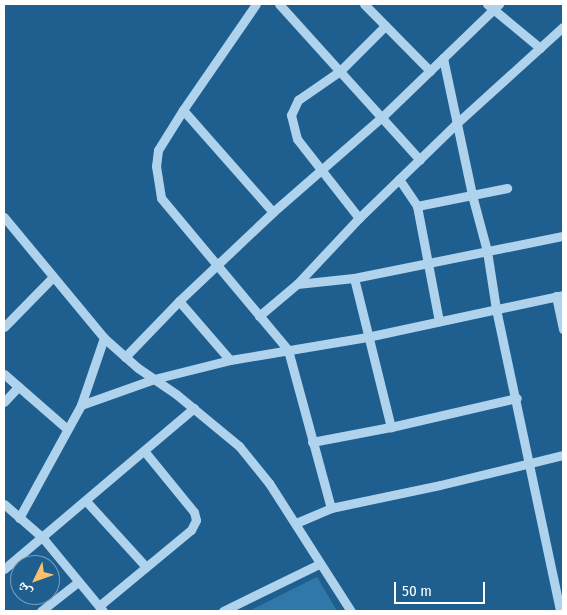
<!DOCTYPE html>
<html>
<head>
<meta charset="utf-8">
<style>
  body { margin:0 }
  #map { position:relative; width:567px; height:615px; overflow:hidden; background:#1f5f8f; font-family:"Fira Sans Condensed","Noto Naskh Arabic",sans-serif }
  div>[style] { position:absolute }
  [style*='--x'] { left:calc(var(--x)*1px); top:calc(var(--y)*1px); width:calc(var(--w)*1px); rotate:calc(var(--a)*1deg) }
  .green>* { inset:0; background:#3078aa }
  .minor>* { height:9px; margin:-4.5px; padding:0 4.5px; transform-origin:4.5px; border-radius:4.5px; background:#afd3ed }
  span { translate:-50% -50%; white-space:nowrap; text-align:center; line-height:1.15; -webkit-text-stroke:4px #1f5f8f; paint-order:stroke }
  .frame { position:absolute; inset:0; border:5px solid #fff; pointer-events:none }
  .north { position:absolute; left:10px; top:555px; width:50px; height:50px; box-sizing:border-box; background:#1f5f8f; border:1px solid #799fbc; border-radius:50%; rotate:228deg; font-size:14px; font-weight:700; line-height:20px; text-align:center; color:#fff }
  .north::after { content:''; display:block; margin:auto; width:18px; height:22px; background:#fabf6f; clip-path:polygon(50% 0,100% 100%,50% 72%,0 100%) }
  .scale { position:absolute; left:394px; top:582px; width:91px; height:22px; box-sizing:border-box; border:2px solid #fff; border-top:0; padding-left:6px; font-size:15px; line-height:18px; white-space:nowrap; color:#fff; -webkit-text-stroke:4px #1f5f8f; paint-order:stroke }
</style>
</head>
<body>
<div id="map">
  <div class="green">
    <i style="clip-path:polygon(317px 577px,337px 611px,249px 611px)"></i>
  </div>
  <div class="minor">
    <i style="--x:256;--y:4;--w:129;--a:124.6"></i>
    <i style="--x:183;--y:110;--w:136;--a:48.6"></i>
    <i style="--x:279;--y:4;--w:210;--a:47.9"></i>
    <i style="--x:364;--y:4;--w:94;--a:45.4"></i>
    <i style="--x:487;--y:4;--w:69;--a:39.7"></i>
    <i style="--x:443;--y:58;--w:140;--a:78"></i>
    <i style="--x:472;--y:195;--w:58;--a:75"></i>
    <i style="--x:487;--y:251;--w:59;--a:81.2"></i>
    <i style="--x:496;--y:309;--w:309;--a:78"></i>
    <i style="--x:183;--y:110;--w:47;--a:122"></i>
    <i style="--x:158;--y:150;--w:16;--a:97"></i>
    <i style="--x:156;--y:166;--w:32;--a:81"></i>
    <i style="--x:161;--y:198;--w:198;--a:50.1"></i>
    <i style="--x:288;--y:350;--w:164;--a:74.8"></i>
    <i style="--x:399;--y:179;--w:32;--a:56"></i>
    <i style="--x:417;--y:206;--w:117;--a:79.2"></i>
    <i style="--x:417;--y:206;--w:92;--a:-11.3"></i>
    <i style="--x:4;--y:217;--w:157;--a:50.4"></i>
    <i style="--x:104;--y:338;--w:45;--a:41.4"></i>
    <i style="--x:138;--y:368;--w:46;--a:34.4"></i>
    <i style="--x:176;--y:394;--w:82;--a:39.5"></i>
    <i style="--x:239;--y:446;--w:48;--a:51"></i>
    <i style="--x:269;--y:483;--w:152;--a:57.4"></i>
    <i style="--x:359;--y:218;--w:100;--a:-128.1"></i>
    <i style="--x:297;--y:139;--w:25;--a:-104"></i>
    <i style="--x:291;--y:115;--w:17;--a:-65"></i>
    <i style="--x:298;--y:100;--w:51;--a:-34.6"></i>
    <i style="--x:340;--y:71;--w:64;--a:-45"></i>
    <i style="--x:354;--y:278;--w:154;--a:76.1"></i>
    <i style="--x:297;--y:284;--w:57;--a:-6"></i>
    <i style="--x:354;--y:278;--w:213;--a:-11.4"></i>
    <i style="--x:556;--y:296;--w:34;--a:78"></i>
    <i style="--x:179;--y:301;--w:78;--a:49.2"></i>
    <i style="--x:259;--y:316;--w:50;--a:-40.1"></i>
    <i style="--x:297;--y:284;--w:91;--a:-46.8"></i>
    <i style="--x:359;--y:218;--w:136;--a:-44.1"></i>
    <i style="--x:457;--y:123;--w:143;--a:-42.2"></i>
    <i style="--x:4;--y:327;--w:70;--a:-45.6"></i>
    <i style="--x:125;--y:357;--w:78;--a:-46"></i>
    <i style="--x:179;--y:301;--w:129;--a:-43.4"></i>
    <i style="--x:273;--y:212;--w:145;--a:-41.1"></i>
    <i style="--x:382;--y:117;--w:163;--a:-44"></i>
    <i style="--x:4;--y:374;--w:84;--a:41.1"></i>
    <i style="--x:4;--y:402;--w:21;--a:-47"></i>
    <i style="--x:81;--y:405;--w:77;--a:-19.6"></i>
    <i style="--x:154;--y:379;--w:78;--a:-14"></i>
    <i style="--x:230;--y:360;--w:139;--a:-9.5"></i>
    <i style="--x:367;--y:337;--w:200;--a:-12.1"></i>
    <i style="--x:312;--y:442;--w:80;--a:-10.8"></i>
    <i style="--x:391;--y:427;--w:129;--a:-13"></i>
    <i style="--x:86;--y:501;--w:89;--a:47.7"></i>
    <i style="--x:4;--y:504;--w:50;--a:41"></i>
    <i style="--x:42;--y:537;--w:96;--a:50.5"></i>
    <i style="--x:19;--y:518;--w:129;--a:-61.2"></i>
    <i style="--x:81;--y:405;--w:71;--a:-71.1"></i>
    <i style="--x:296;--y:523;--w:38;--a:-23"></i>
    <i style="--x:331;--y:508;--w:111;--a:-11.9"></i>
    <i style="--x:440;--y:485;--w:127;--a:-13.7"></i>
    <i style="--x:4;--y:569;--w:249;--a:-40.3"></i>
    <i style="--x:99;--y:606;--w:119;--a:-39.6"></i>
    <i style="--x:191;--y:530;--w:11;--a:-63"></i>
    <i style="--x:196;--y:520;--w:8;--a:-104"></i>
    <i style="--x:194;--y:512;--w:77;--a:-129.2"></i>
    <i style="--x:41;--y:611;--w:47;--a:-38.1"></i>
    <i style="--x:223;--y:611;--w:107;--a:-26.1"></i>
  </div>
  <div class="frame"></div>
  <div class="north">ش</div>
  <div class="scale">50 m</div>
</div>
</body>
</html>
